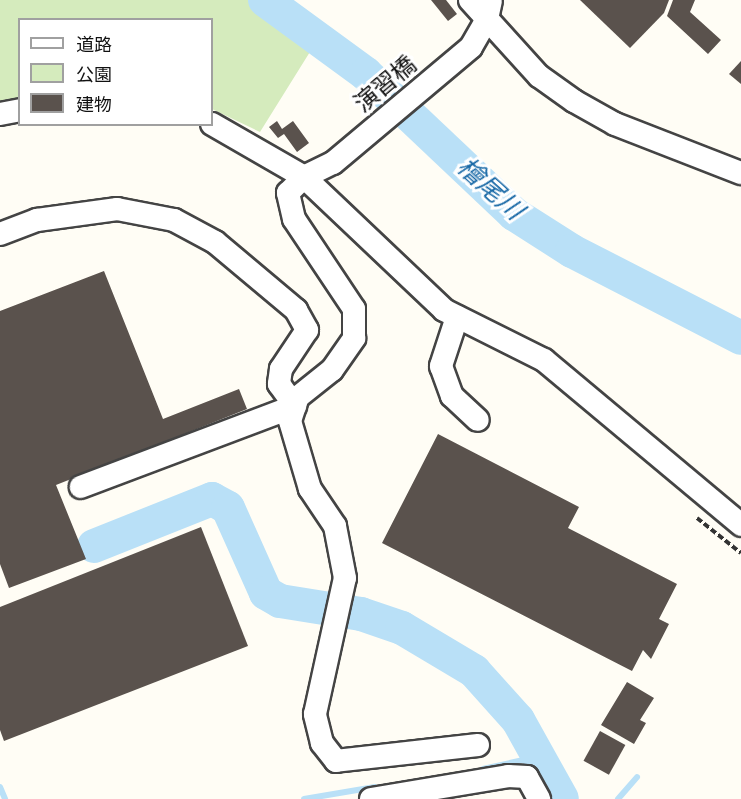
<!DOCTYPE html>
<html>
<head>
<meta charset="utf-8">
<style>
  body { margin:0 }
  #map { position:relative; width:741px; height:799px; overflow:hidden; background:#fffdf5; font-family:"Zilla Slab","Noto Sans JP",serif }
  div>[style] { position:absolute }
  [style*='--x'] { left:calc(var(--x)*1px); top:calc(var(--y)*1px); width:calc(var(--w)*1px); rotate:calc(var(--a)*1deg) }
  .green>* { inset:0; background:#d5ebbd }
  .stream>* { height:6px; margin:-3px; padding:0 3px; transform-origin:3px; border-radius:3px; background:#b9e0f7 }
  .river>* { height:34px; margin:-17px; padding:0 17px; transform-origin:17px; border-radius:17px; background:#b9e0f7 }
  .building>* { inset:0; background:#5a524d; transform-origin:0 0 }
  .path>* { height:4px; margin-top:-2px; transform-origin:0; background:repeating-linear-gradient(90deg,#333 0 6px,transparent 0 9px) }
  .roads { filter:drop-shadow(2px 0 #444) drop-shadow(-2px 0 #444) drop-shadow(0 2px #444) drop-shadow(0 -2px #444) }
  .minor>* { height:22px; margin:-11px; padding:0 11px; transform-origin:11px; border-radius:11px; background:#fff }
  span { translate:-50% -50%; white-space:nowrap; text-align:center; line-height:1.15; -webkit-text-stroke:6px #fff; paint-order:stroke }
  .street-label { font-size:24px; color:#111 }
  .water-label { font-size:26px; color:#1768a6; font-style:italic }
  .legend { position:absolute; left:18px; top:18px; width:195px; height:108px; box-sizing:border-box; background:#fff; border:2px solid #a0a0a0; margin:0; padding:8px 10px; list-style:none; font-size:18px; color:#111 }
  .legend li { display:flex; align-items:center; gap:12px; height:30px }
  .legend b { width:30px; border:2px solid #a0a0a0 }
</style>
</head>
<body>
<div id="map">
  <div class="green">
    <i style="clip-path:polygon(0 0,248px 0,313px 47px,260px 132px,212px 109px,212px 20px,20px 20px,19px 99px,0 104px)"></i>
  </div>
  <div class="stream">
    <i style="--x:483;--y:769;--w:59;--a:-12.6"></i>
    <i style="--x:0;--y:787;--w:13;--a:67"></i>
    <i style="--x:304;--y:799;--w:72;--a:-9.6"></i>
    <i style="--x:618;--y:799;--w:29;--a:-49"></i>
  </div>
  <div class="river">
    <i style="--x:265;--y:0;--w:125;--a:36.2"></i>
    <i style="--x:366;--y:74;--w:204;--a:43.4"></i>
    <i style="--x:514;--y:214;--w:69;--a:32.5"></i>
    <i style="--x:572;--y:251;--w:190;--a:27.2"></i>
    <i style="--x:94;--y:546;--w:127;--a:-21.7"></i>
    <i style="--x:212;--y:499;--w:18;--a:29"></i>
    <i style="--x:228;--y:508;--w:93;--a:65.9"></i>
    <i style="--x:266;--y:593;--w:16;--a:30"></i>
    <i style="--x:280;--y:601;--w:82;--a:9.1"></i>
    <i style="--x:361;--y:614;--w:43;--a:18.9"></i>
    <i style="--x:402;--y:628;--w:84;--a:30.8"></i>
    <i style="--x:474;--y:671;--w:66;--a:48.1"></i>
    <i style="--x:518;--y:720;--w:90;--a:60.9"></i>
  </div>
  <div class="building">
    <i style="clip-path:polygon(431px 0,446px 0,457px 14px,448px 21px)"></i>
    <i style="clip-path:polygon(580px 0,669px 0,664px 13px,630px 48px)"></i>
    <i style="clip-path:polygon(673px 0,695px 0,690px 12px,721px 40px,708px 54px,667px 16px)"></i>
    <i style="clip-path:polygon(741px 61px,741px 84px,729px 74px)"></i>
    <i style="clip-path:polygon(277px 121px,282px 129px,293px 121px,309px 143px,297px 152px,284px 134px,278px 138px,269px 127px)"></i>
    <i style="clip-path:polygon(104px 271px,163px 419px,239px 389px,247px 409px,56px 485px,86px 559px,9px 588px,0 564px,0 311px)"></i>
    <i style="clip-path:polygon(438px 434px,579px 507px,568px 528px,677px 584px,659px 619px,669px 624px,651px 659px,643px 650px,632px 671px,382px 543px)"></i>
    <i style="clip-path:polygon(201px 527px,248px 646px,4px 741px,0 730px,0 607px)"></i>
    <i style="clip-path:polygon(627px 682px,654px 698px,640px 720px,646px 723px,634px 744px,601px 725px)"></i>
    <i style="left:600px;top:731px;width:29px;height:34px;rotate:29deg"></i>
  </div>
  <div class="path">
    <i style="--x:697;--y:518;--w:56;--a:38.5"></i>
  </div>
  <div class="roads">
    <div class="minor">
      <i style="--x:470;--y:0;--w:103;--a:47.8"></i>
      <i style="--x:539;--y:76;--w:43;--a:35.5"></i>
      <i style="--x:574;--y:101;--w:47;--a:29.3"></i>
      <i style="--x:615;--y:124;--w:135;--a:21.3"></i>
      <i style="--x:0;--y:114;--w:20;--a:-11"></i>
      <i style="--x:212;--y:124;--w:106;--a:29.9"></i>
      <i style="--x:304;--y:177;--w:193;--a:43.5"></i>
      <i style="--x:444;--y:310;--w:112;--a:26.6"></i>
      <i style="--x:544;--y:360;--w:257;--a:39.9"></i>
      <i style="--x:0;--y:234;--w:40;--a:-21"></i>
      <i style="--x:37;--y:220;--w:81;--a:-7.8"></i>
      <i style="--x:117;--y:209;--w:58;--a:10.9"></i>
      <i style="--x:174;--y:220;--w:47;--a:28.2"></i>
      <i style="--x:215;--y:242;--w:106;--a:40"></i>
      <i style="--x:296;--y:310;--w:23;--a:61"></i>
      <i style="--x:307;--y:330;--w:47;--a:123.7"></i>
      <i style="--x:281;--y:369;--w:15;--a:98"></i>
      <i style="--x:279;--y:384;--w:27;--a:54"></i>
      <i style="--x:295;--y:406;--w:229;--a:159.3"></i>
      <i style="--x:457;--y:317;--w:52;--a:108.1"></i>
      <i style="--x:441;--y:366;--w:32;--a:70"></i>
      <i style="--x:452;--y:396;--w:35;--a:43"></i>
      <i style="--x:478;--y:745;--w:143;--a:173.6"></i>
      <i style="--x:336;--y:761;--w:23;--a:-128"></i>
      <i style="--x:322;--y:743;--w:30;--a:-104"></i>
      <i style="--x:315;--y:714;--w:139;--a:-77.6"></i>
      <i style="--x:345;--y:578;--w:53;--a:-100.9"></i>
      <i style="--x:335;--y:526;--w:45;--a:-124"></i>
      <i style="--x:310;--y:489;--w:71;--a:-106.4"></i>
      <i style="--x:290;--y:421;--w:25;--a:-72"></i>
      <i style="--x:298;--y:397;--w:43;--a:-38.5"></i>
      <i style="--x:332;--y:370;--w:39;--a:-55"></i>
      <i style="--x:354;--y:338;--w:29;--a:-90"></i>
      <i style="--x:354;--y:309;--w:108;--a:-123.7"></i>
      <i style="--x:294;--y:219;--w:27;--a:-103"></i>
      <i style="--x:288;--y:193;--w:23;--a:-45"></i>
      <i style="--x:304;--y:177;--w:32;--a:-26"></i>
      <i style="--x:333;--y:163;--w:180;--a:-40"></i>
      <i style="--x:471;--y:47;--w:32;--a:-60"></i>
      <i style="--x:487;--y:19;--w:19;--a:-78"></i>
      <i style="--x:371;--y:799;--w:139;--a:-9.5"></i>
      <i style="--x:508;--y:776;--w:19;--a:3"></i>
      <i style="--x:527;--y:777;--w:25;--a:61"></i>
    </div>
  </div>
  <div class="street-label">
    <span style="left:385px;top:84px;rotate:-40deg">演習橋</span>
  </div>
  <div class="water-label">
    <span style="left:490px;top:189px;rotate:42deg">檜尾川</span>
  </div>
  <ul class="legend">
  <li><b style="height:8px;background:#fff"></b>道路</li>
  <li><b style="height:16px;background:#d5ebbd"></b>公園</li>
  <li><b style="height:16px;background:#5a524d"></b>建物</li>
  </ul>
</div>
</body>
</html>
